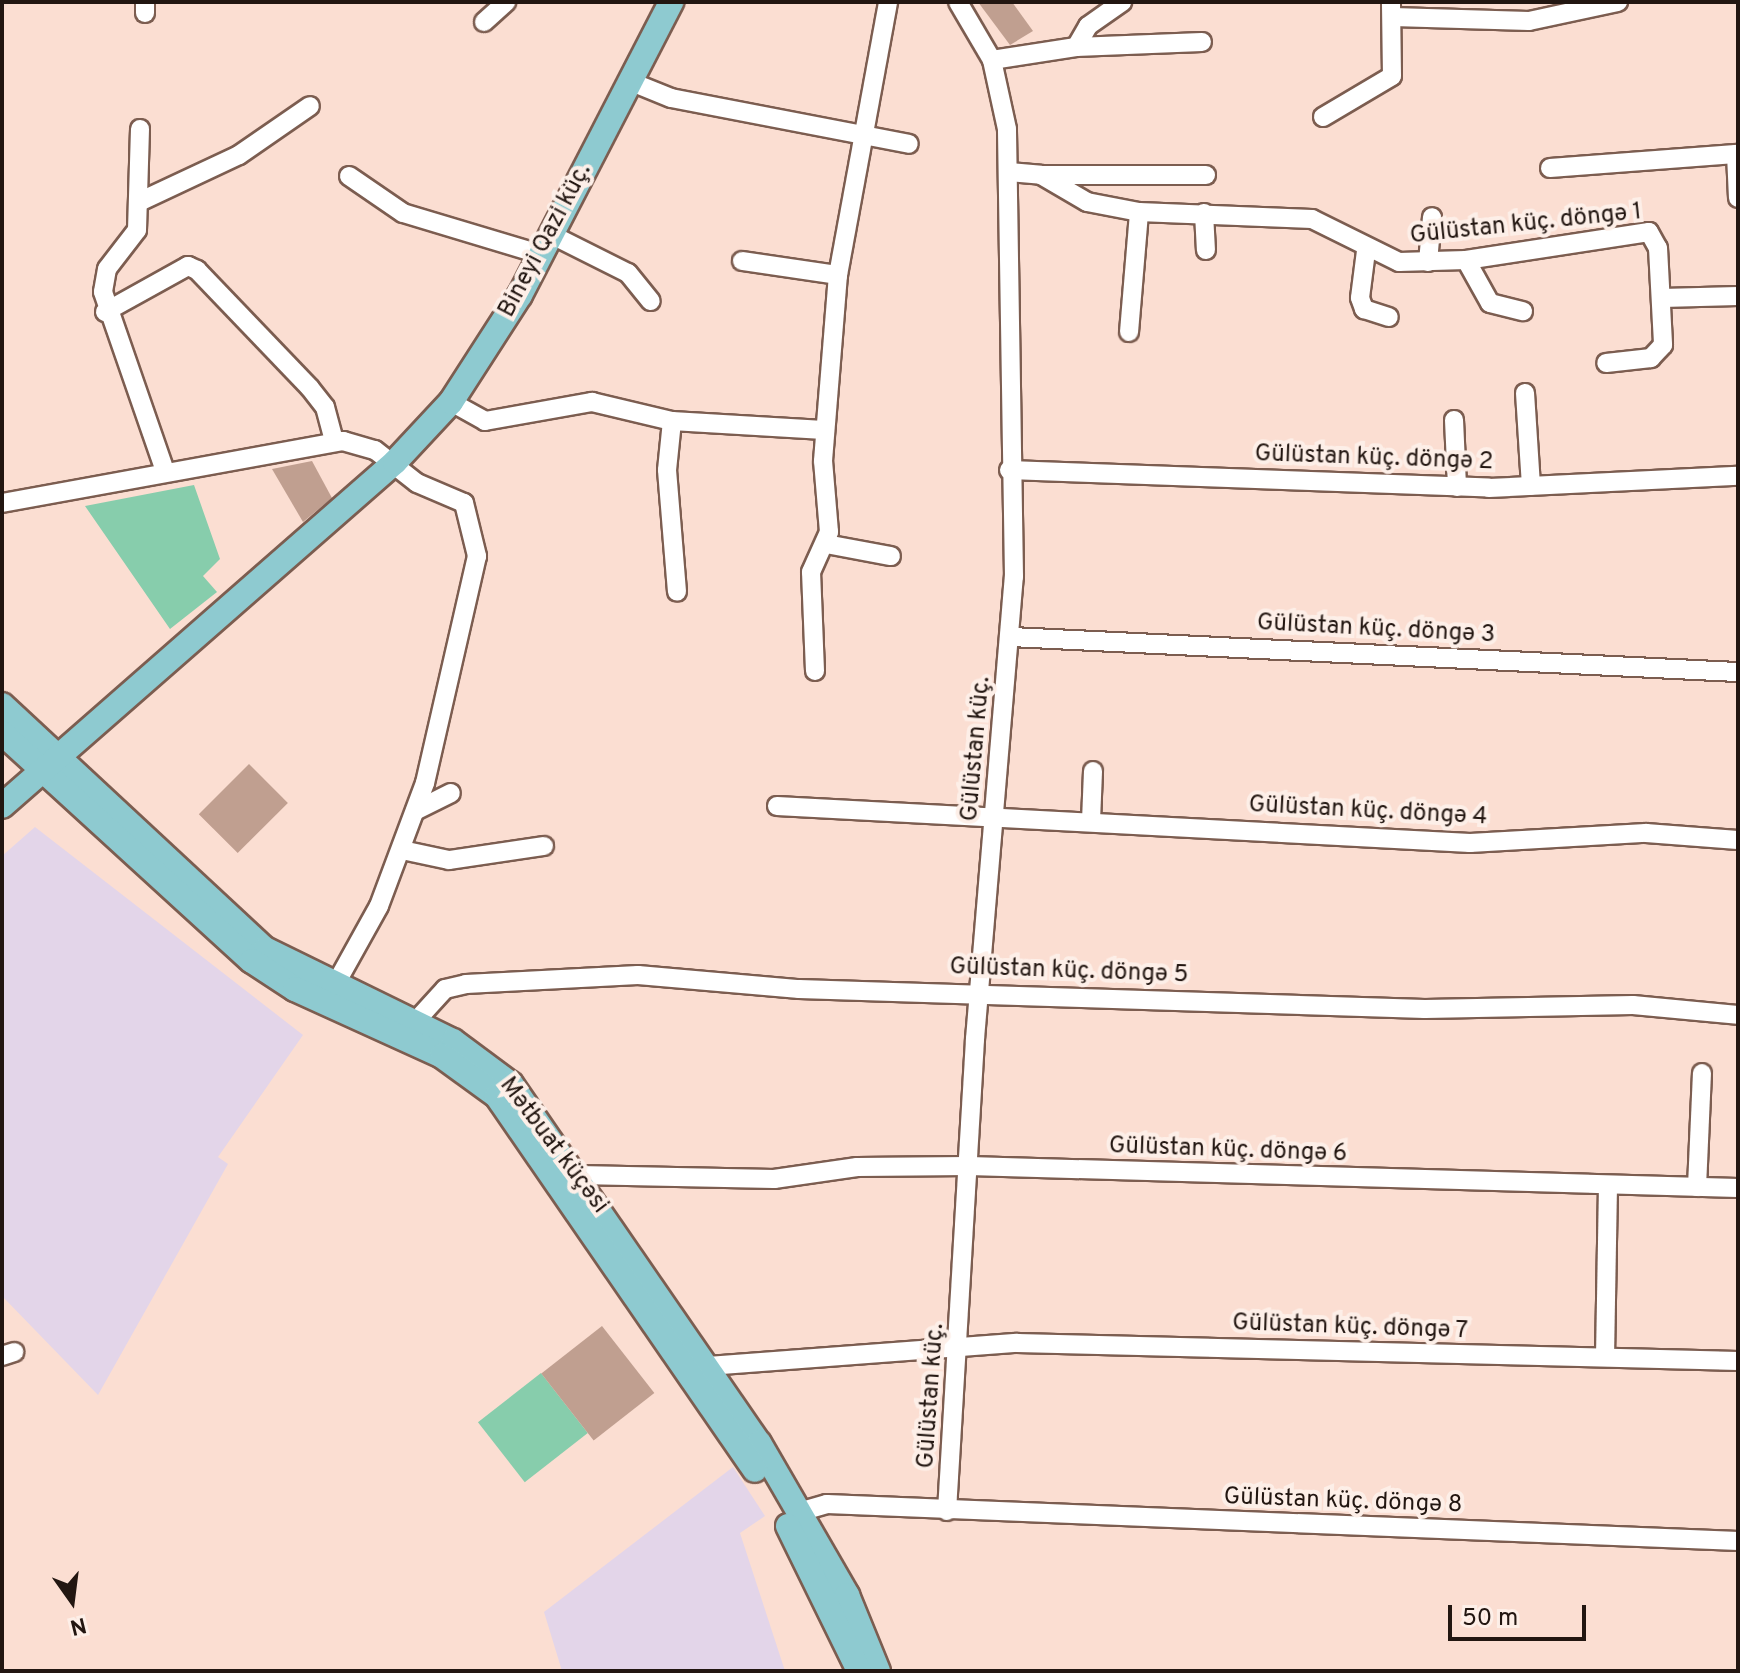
<!DOCTYPE html>
<html>
<head>
<meta charset="utf-8">
<style>
  body { margin:0 }
  #map { position:relative; width:1740px; height:1673px; overflow:hidden; background:#fbded2; font-family:Overpass,sans-serif }
  div>[style] { position:absolute }
  [style*='--x'] { left:calc(var(--x)*1px); top:calc(var(--y)*1px); width:calc(var(--w)*1px); rotate:calc(var(--a)*1deg) }
  .industrial>* { inset:0; background:#e3d5e9 }
  .green>* { inset:0; background:#87cdac; transform-origin:0 0 }
  .building>* { inset:0; background:#c09f90; transform-origin:0 0 }
  .roads { filter:drop-shadow(2px 0 #7c5d50) drop-shadow(-2px 0 #7c5d50) drop-shadow(0 2px #7c5d50) drop-shadow(0 -2px #7c5d50) }
  .minor>* { height:18px; margin:-9px; padding:0 9px; transform-origin:9px; border-radius:9px; background:#fff }
  .major>* { height:24px; margin:-12px; padding:0 12px; transform-origin:12px; border-radius:12px; background:#8ecad0 }
  span { translate:-50% -50%; white-space:nowrap; text-align:center; line-height:1.15; -webkit-text-stroke:8px #fdefe8; paint-order:stroke }
  .street-label { font-size:24px; color:#221611 }
  .frame { position:absolute; inset:0; border:4px solid #221611; pointer-events:none }
  .north { position:absolute; left:32px; top:1561px; width:80px; height:80px; -webkit-text-stroke:6px #fdefe8; paint-order:stroke; rotate:166deg; font-size:22px; font-weight:700; line-height:32px; text-align:center; color:#221611 }
  .north::after { content:''; display:block; margin:auto; width:28px; height:36px; background:#221611; clip-path:polygon(50% 0,100% 100%,50% 72%,0 100%) }
  .scale { position:absolute; left:1448px; top:1605px; width:138px; height:36px; box-sizing:border-box; border:4px solid #221611; border-top:0; padding-left:10px; font-size:24px; line-height:28px; white-space:nowrap; color:#221611; -webkit-text-stroke:6px #fdefe8; paint-order:stroke }
</style>
</head>
<body>
<div id="map">
  <div class="industrial">
    <i style="clip-path:polygon(35px 827px,303px 1035px,218px 1157px,228px 1164px,98px 1395px,2px 1296px,2px 856px)"></i>
    <i style="clip-path:polygon(733px 1467px,765px 1516px,740px 1533px,785px 1671px,562px 1671px,544px 1612px)"></i>
  </div>
  <div class="green">
    <i style="clip-path:polygon(194px 485px,220px 559px,203px 576px,217px 592px,170px 629px,85px 506px)"></i>
    <i style="left:541px;top:1373px;width:76px;height:80px;rotate:52deg"></i>
  </div>
  <div class="building">
    <i style="clip-path:polygon(978px 2px,1012px 2px,1033px 31px,1010px 45px)"></i>
    <i style="clip-path:polygon(312px 461px,332px 498px,303px 522px,272px 469px)"></i>
    <i style="left:249px;top:764px;width:55px;height:71px;rotate:45deg"></i>
    <i style="left:602px;top:1326px;width:85px;height:77px;rotate:52deg"></i>
  </div>
  <div class="roads">
    <div class="minor">
      <i style="--x:145;--y:2;--w:11;--a:90"></i>
      <i style="--x:1393;--y:17;--w:136;--a:1.7"></i>
      <i style="--x:1529;--y:21;--w:91;--a:-12.1"></i>
      <i style="--x:484;--y:22;--w:30;--a:-42"></i>
      <i style="--x:1076;--y:47;--w:24;--a:-60"></i>
      <i style="--x:1088;--y:26;--w:42;--a:-35.2"></i>
      <i style="--x:992;--y:60;--w:85;--a:-8.8"></i>
      <i style="--x:1076;--y:47;--w:126;--a:-2.3"></i>
      <i style="--x:629;--y:81;--w:45;--a:22"></i>
      <i style="--x:671;--y:98;--w:242;--a:10.9"></i>
      <i style="--x:1323;--y:117;--w:80;--a:-30.7"></i>
      <i style="--x:1392;--y:76;--w:74;--a:-90.8"></i>
      <i style="--x:140;--y:129;--w:101;--a:91.7"></i>
      <i style="--x:137;--y:230;--w:49;--a:127.6"></i>
      <i style="--x:107;--y:269;--w:23;--a:100"></i>
      <i style="--x:103;--y:292;--w:189;--a:70.9"></i>
      <i style="--x:1736;--y:154;--w:44;--a:87.4"></i>
      <i style="--x:1550;--y:168;--w:189;--a:-4.3"></i>
      <i style="--x:1009;--y:172;--w:32;--a:5"></i>
      <i style="--x:1041;--y:175;--w:53;--a:30.4"></i>
      <i style="--x:1087;--y:202;--w:53;--a:10.9"></i>
      <i style="--x:1139;--y:212;--w:173;--a:2.3"></i>
      <i style="--x:1312;--y:219;--w:97;--a:26.3"></i>
      <i style="--x:1399;--y:262;--w:67;--a:-1.7"></i>
      <i style="--x:1466;--y:260;--w:185;--a:-8.7"></i>
      <i style="--x:1649;--y:232;--w:18;--a:61"></i>
      <i style="--x:1658;--y:248;--w:97;--a:87"></i>
      <i style="--x:1663;--y:345;--w:18;--a:133"></i>
      <i style="--x:1651;--y:358;--w:45;--a:173.7"></i>
      <i style="--x:1041;--y:175;--w:165;--a:0"></i>
      <i style="--x:349;--y:176;--w:65;--a:34.4"></i>
      <i style="--x:403;--y:213;--w:143;--a:16.7"></i>
      <i style="--x:141;--y:201;--w:108;--a:-25.1"></i>
      <i style="--x:239;--y:155;--w:86;--a:-34.6"></i>
      <i style="--x:1204;--y:213;--w:37;--a:87"></i>
      <i style="--x:550;--y:234;--w:87;--a:26.6"></i>
      <i style="--x:628;--y:273;--w:36;--a:51"></i>
      <i style="--x:1366;--y:251;--w:47;--a:97.3"></i>
      <i style="--x:1360;--y:298;--w:12;--a:70"></i>
      <i style="--x:1364;--y:309;--w:26;--a:18"></i>
      <i style="--x:1466;--y:260;--w:49;--a:60.8"></i>
      <i style="--x:1490;--y:303;--w:34;--a:14"></i>
      <i style="--x:742;--y:261;--w:97;--a:8.3"></i>
      <i style="--x:1428;--y:262;--w:45;--a:-84.9"></i>
      <i style="--x:1662;--y:298;--w:76;--a:-1.5"></i>
      <i style="--x:105;--y:312;--w:95;--a:-29"></i>
      <i style="--x:188;--y:266;--w:10;--a:24"></i>
      <i style="--x:197;--y:270;--w:163;--a:46.2"></i>
      <i style="--x:310;--y:388;--w:24;--a:52"></i>
      <i style="--x:325;--y:407;--w:35;--a:75"></i>
      <i style="--x:1129;--y:332;--w:120;--a:-85.2"></i>
      <i style="--x:1525;--y:393;--w:93;--a:86.3"></i>
      <i style="--x:451;--y:402;--w:39;--a:29"></i>
      <i style="--x:485;--y:421;--w:109;--a:-10.1"></i>
      <i style="--x:592;--y:402;--w:82;--a:13.4"></i>
      <i style="--x:672;--y:421;--w:152;--a:3.4"></i>
      <i style="--x:1454;--y:420;--w:67;--a:87.4"></i>
      <i style="--x:672;--y:421;--w:49;--a:95.8"></i>
      <i style="--x:667;--y:470;--w:122;--a:85.3"></i>
      <i style="--x:1009;--y:470;--w:480;--a:2.1"></i>
      <i style="--x:1489;--y:488;--w:249;--a:-2.8"></i>
      <i style="--x:2;--y:503;--w:347;--a:-10.3"></i>
      <i style="--x:343;--y:441;--w:33;--a:16"></i>
      <i style="--x:375;--y:450;--w:53;--a:38.2"></i>
      <i style="--x:417;--y:483;--w:51;--a:23.1"></i>
      <i style="--x:464;--y:503;--w:55;--a:76.2"></i>
      <i style="--x:477;--y:556;--w:233;--a:102.9"></i>
      <i style="--x:425;--y:783;--w:131;--a:110.5"></i>
      <i style="--x:379;--y:906;--w:93;--a:119.1"></i>
      <i style="--x:826;--y:544;--w:66;--a:10.5"></i>
      <i style="--x:1011;--y:637;--w:728;--a:2.76"></i>
      <i style="--x:815;--y:671;--w:99;--a:-92.3"></i>
      <i style="--x:811;--y:572;--w:44;--a:-65.8"></i>
      <i style="--x:829;--y:532;--w:71;--a:-94.8"></i>
      <i style="--x:823;--y:461;--w:187;--a:-85.4"></i>
      <i style="--x:838;--y:275;--w:278;--a:-79.6"></i>
      <i style="--x:777;--y:806;--w:694;--a:3.06"></i>
      <i style="--x:1470;--y:843;--w:176;--a:-3.3"></i>
      <i style="--x:1646;--y:833;--w:92;--a:4.4"></i>
      <i style="--x:415;--y:811;--w:40;--a:-26.6"></i>
      <i style="--x:1091;--y:821;--w:50;--a:-87.7"></i>
      <i style="--x:402;--y:850;--w:48;--a:12"></i>
      <i style="--x:449;--y:860;--w:96;--a:-8.4"></i>
      <i style="--x:414;--y:1023;--w:46;--a:-47.6"></i>
      <i style="--x:445;--y:989;--w:22;--a:-13"></i>
      <i style="--x:466;--y:984;--w:172;--a:-3"></i>
      <i style="--x:638;--y:975;--w:162;--a:5"></i>
      <i style="--x:799;--y:989;--w:626;--a:1.83"></i>
      <i style="--x:1425;--y:1009;--w:208;--a:-1.1"></i>
      <i style="--x:1633;--y:1005;--w:105;--a:5.4"></i>
      <i style="--x:578;--y:1175;--w:196;--a:1.2"></i>
      <i style="--x:774;--y:1179;--w:84;--a:-8.2"></i>
      <i style="--x:857;--y:1167;--w:112;--a:-0.5"></i>
      <i style="--x:969;--y:1166;--w:769;--a:1.64"></i>
      <i style="--x:1697;--y:1187;--w:114;--a:-87.5"></i>
      <i style="--x:2;--y:1356;--w:13;--a:-18"></i>
      <i style="--x:1605;--y:1357;--w:170;--a:-89"></i>
      <i style="--x:708;--y:1366;--w:310;--a:-4.3"></i>
      <i style="--x:1017;--y:1343;--w:721;--a:1.43"></i>
      <i style="--x:947;--y:1511;--w:473;--a:-86.6"></i>
      <i style="--x:975;--y:1039;--w:464;--a:-85.2"></i>
      <i style="--x:1014;--y:577;--w:448;--a:-90.9"></i>
      <i style="--x:1007;--y:129;--w:71;--a:-102.3"></i>
      <i style="--x:992;--y:60;--w:67;--a:-120.4"></i>
      <i style="--x:799;--y:1512;--w:29;--a:-16"></i>
      <i style="--x:827;--y:1504;--w:912;--a:2.33"></i>
    </div>
    <div class="major">
      <i style="--x:2;--y:705;--w:359;--a:42.9"></i>
      <i style="--x:265;--y:949;--w:209;--a:26.1"></i>
      <i style="--x:453;--y:1041;--w:72;--a:36.6"></i>
      <i style="--x:511;--y:1084;--w:436;--a:55.4"></i>
      <i style="--x:759;--y:1443;--w:176;--a:59.9"></i>
      <i style="--x:847;--y:1595;--w:82;--a:67.8"></i>
      <i style="--x:2;--y:733;--w:338;--a:42.4"></i>
      <i style="--x:252;--y:961;--w:51;--a:33.1"></i>
      <i style="--x:295;--y:989;--w:162;--a:24.5"></i>
      <i style="--x:442;--y:1056;--w:68;--a:36"></i>
      <i style="--x:497;--y:1096;--w:454;--a:55.4"></i>
      <i style="--x:2;--y:806;--w:522;--a:-41.2"></i>
      <i style="--x:395;--y:462;--w:82;--a:-47"></i>
      <i style="--x:451;--y:402;--w:127;--a:-57.2"></i>
      <i style="--x:520;--y:295;--w:330;--a:-62.7"></i>
      <i style="--x:788;--y:1526;--w:161;--a:63.9"></i>
    </div>
  </div>
  <div class="street-label">
    <span style="left:1526px;top:225px;rotate:-6deg">Gülüstan küç. döngə 1</span>
    <span style="left:546px;top:241px;rotate:-62deg">Bineyi Qazi küç.</span>
    <span style="left:1374px;top:459px;rotate:2deg">Gülüstan küç. döngə 2</span>
    <span style="left:1376px;top:630px;rotate:3deg">Gülüstan küç. döngə 3</span>
    <span style="left:977px;top:749px;rotate:-85deg">Gülüstan küç.</span>
    <span style="left:1368px;top:812px;rotate:3deg">Gülüstan küç. döngə 4</span>
    <span style="left:1069px;top:972px;rotate:2deg">Gülüstan küç. döngə 5</span>
    <span style="left:553px;top:1146px;rotate:53deg">Mətbuat küçəsi</span>
    <span style="left:1228px;top:1151px;rotate:2deg">Gülüstan küç. döngə 6</span>
    <span style="left:1350px;top:1328px;rotate:2deg">Gülüstan küç. döngə 7</span>
    <span style="left:932px;top:1396px;rotate:-86deg">Gülüstan küç.</span>
    <span style="left:1343px;top:1502px;rotate:2deg">Gülüstan küç. döngə 8</span>
  </div>
  <div class="frame"></div>
  <div class="north">N</div>
  <div class="scale">50 m</div>
</div>
</body>
</html>
